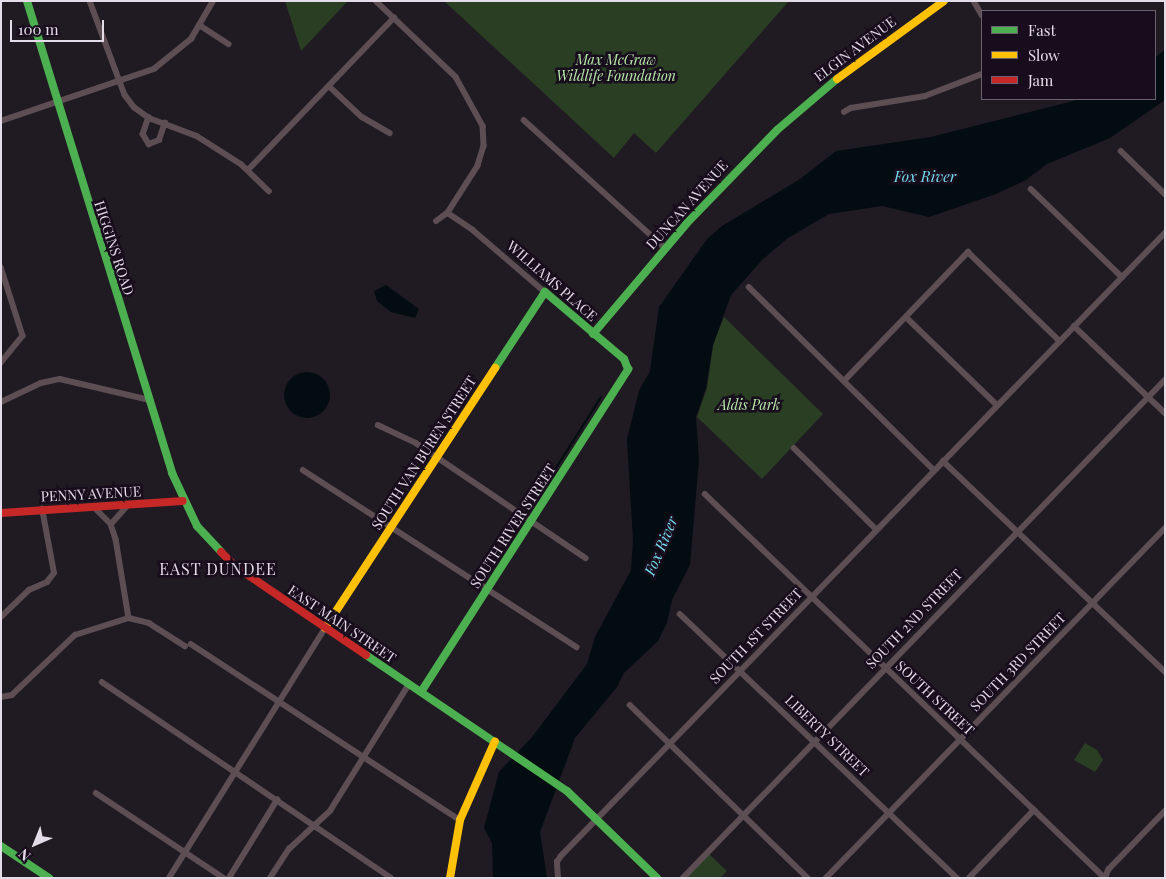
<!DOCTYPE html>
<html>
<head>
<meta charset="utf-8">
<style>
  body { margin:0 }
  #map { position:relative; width:1166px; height:879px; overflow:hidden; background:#201a22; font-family:"Playfair Display",serif }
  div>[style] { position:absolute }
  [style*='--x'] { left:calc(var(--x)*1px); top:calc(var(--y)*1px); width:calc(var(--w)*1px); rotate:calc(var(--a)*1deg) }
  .green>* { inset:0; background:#293e23 }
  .water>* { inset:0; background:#030d11 }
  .round { border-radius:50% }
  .stream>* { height:2px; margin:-1px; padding:0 1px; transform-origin:1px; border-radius:1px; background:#030d11 }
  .street>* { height:5.5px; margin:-2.75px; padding:0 2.75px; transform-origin:2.75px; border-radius:2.75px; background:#5c4e53 }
  .fast>* { height:8px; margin:-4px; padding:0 4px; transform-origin:4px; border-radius:4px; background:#4caf50 }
  .slow>* { height:8px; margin:-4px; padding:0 4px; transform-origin:4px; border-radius:4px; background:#ffc107 }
  .jam>* { height:8px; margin:-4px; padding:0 4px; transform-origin:4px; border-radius:4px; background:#c62828 }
  span { translate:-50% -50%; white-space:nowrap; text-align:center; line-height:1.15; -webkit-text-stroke:5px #180d1d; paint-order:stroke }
  .street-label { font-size:14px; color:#e4dce8 }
  .park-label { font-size:14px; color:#b8eaa9; font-style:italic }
  .water-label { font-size:15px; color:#74ddee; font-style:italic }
  .quarter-label { font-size:16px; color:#e4dce8; letter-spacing:1px }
  .frame { position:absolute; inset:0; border:2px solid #e4dce8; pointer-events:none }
  .legend { position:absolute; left:981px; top:10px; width:175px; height:90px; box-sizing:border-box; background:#180d1d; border:1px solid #6a606e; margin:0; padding:6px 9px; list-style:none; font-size:15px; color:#e4dce8 }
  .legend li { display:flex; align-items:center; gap:10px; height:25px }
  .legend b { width:25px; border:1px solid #6a606e }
  .north { position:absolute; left:10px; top:819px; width:50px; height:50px; -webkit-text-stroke:4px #180d1d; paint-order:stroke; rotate:224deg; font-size:14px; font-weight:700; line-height:20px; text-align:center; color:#e4dce8 }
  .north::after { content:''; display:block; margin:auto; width:18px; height:22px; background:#e4dce8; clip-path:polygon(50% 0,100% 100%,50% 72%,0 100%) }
  .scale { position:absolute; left:10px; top:20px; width:94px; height:22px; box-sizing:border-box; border:2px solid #e4dce8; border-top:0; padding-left:6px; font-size:15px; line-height:18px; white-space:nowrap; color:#e4dce8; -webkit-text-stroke:4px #180d1d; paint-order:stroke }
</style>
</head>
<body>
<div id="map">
  <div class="green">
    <i style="clip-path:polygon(285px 1px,348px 1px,301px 51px)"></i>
    <i style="clip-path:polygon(444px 1px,789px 1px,656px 153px,634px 133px,614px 158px)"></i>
    <i style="clip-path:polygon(724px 317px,823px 414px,762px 479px,697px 417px,707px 388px,713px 345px)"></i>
    <i style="clip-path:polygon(1085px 743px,1097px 750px,1103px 760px,1095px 772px,1074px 760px)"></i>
    <i style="clip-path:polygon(708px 853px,727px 871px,720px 878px,684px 878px)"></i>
  </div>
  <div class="water">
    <i style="clip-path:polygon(1165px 50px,1165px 100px,1110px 138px,1047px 164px,1026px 180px,996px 194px,929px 217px,882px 206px,829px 214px,788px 238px,763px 259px,731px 295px,713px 345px,706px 388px,696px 417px,699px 460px,690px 565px,672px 600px,667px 623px,658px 641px,624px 673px,617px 687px,575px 738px,540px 832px,547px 878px,493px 878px,492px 843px,484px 828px,499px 772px,532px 737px,587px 664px,595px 637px,631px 570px,633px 540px,627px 439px,639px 391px,650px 371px,659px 307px,707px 239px,722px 226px,800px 179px,836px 151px,931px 137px,1081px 99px,1155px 99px,1155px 57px)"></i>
    <i style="clip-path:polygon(386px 285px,419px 309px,415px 318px,391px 312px,377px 301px,374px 291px)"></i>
    <i class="round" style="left:284px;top:372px;width:46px;height:46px"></i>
  </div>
  <div class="stream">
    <i style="--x:538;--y:472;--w:13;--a:32"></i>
    <i style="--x:549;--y:479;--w:97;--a:-57.6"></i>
  </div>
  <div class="street">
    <i style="--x:90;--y:1;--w:100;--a:69.6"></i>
    <i style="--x:125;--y:95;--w:15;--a:53"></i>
    <i style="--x:134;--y:107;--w:19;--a:36"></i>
    <i style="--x:149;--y:118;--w:51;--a:20.6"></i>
    <i style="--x:197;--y:136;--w:52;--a:32.5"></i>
    <i style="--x:241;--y:164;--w:39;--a:44"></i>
    <i style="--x:376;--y:1;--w:110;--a:43.5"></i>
    <i style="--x:456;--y:77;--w:56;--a:61.1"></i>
    <i style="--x:483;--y:126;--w:20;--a:87"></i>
    <i style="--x:484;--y:146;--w:21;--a:107"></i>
    <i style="--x:478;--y:166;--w:56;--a:122.6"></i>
    <i style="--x:448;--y:213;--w:14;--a:144"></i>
    <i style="--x:974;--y:1;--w:16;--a:60"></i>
    <i style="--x:201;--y:26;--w:33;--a:33"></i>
    <i style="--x:329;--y:86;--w:45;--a:43.2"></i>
    <i style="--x:362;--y:117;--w:32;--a:30"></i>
    <i style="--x:844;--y:112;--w:8;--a:-30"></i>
    <i style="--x:851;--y:108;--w:75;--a:-9.2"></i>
    <i style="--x:925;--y:96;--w:61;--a:-21.1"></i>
    <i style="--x:149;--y:117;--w:18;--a:109"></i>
    <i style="--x:143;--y:134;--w:12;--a:59"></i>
    <i style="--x:149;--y:144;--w:11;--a:-22"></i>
    <i style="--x:159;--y:140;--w:18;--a:-71"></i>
    <i style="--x:524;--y:120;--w:190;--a:42.2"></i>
    <i style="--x:1;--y:121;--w:162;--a:-18.8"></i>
    <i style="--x:154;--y:69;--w:48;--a:-39"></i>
    <i style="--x:191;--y:39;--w:44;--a:-59.9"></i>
    <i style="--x:1121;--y:151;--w:62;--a:44.3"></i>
    <i style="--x:248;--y:170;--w:211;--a:-46.2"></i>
    <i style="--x:1031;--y:189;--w:127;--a:44"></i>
    <i style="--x:448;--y:213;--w:30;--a:34"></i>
    <i style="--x:473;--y:230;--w:95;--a:40.7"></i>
    <i style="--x:1;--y:267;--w:72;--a:72.3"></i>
    <i style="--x:23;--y:336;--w:35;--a:129"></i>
    <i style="--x:749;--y:287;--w:260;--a:44.7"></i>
    <i style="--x:906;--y:317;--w:127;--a:44"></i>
    <i style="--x:1074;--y:326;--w:126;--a:43.7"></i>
    <i style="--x:844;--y:381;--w:179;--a:-46.1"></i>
    <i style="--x:968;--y:252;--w:128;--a:44.1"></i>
    <i style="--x:1;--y:402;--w:44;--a:-25.4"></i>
    <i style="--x:41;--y:383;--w:19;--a:-12"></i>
    <i style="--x:60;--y:379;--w:92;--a:13.1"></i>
    <i style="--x:378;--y:425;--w:42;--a:25.3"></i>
    <i style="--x:416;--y:443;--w:205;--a:34.1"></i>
    <i style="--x:794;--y:448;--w:115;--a:44.6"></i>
    <i style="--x:943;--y:461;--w:306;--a:43.5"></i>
    <i style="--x:303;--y:470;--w:326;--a:32.9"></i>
    <i style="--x:705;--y:494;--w:554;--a:43.83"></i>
    <i style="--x:94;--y:507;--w:24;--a:45"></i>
    <i style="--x:111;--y:524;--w:16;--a:72"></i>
    <i style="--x:116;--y:539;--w:80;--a:80.7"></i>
    <i style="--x:111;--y:524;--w:25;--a:-48"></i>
    <i style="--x:680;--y:614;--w:383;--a:43.6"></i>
    <i style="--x:1;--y:617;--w:39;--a:-44"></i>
    <i style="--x:29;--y:590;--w:20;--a:-24"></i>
    <i style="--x:47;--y:582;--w:11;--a:-52"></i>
    <i style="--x:54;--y:573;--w:65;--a:-100.6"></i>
    <i style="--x:191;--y:644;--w:321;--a:33.2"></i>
    <i style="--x:102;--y:682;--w:349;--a:34.1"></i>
    <i style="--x:1;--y:697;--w:11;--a:-10"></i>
    <i style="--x:12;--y:695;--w:87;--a:-43.6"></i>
    <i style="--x:75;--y:635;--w:57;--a:-17.5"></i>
    <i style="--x:129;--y:618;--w:21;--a:14"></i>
    <i style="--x:149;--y:623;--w:43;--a:32.6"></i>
    <i style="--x:630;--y:705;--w:248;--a:44.2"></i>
    <i style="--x:96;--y:793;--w:154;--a:33.6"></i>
    <i style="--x:169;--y:878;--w:295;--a:-58"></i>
    <i style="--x:229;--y:878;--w:92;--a:-58.4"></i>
    <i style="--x:270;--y:878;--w:35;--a:-57"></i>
    <i style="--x:289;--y:849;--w:56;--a:-42.8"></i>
    <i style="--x:330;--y:811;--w:150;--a:-58.1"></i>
    <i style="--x:558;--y:878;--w:16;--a:-94"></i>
    <i style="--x:557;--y:862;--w:7;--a:-56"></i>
    <i style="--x:561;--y:856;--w:868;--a:-45.89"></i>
    <i style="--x:683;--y:878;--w:693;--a:-45.94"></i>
    <i style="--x:826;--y:878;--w:487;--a:-45.9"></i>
    <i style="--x:969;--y:878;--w:94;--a:-46.3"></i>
    <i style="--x:1105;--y:878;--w:9;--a:-69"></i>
    <i style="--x:1108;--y:870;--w:82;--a:-46"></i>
  </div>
  <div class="fast">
    <i style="--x:27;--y:1;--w:494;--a:72.9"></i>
    <i style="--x:172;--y:473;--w:59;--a:64.7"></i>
    <i style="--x:197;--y:526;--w:35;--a:47"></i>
    <i style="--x:593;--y:334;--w:145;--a:-49.7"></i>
    <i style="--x:687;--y:223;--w:129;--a:-45.9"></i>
    <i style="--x:777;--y:130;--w:79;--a:-40.4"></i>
    <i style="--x:366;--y:655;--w:243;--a:34.1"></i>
    <i style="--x:567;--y:791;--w:125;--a:44"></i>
    <i style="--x:421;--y:692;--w:384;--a:-57.3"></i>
    <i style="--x:628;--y:369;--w:11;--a:-112"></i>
    <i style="--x:624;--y:359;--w:104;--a:-139.7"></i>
    <i style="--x:545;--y:292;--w:91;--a:123.3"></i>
    <i style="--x:1;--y:846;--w:58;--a:33.7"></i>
  </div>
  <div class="slow">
    <i style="--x:837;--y:79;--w:132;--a:-36.1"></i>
    <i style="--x:325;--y:628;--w:311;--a:-56.8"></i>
    <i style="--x:450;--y:878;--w:59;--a:-80.2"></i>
    <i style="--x:460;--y:820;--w:86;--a:-66.1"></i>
  </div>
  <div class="jam">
    <i style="--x:1;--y:513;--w:182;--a:-3.8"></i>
    <i style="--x:221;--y:552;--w:21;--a:45"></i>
    <i style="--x:236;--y:567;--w:157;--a:34.1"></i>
  </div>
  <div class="street-label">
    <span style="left:855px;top:49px;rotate:-37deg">ELGIN AVENUE</span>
    <span style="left:687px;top:205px;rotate:-48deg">DUNCAN AVENUE</span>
    <span style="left:114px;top:248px;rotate:72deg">HIGGINS ROAD</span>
    <span style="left:552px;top:281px;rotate:41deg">WILLIAMS PLACE</span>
    <span style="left:424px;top:453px;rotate:-57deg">SOUTH VAN BUREN STREET</span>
    <span style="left:91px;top:494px;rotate:-3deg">PENNY AVENUE</span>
    <span style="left:513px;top:526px;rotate:-57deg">SOUTH RIVER STREET</span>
    <span style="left:914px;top:619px;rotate:-46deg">SOUTH 2ND STREET</span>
    <span style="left:342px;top:624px;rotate:34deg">EAST MAIN STREET</span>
    <span style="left:756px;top:636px;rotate:-46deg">SOUTH 1ST STREET</span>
    <span style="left:1018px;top:662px;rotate:-46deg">SOUTH 3RD STREET</span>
    <span style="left:935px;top:698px;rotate:43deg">SOUTH STREET</span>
    <span style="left:827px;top:736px;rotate:44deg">LIBERTY STREET</span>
  </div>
  <div class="park-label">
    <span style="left:616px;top:68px">Max McGraw<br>Wildlife Foundation</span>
    <span style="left:749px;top:405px">Aldis Park</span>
  </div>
  <div class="water-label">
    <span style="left:925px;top:177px">Fox River</span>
    <span style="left:661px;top:546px;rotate:-67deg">Fox River</span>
  </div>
  <div class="quarter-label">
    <span style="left:218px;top:569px">EAST DUNDEE</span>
  </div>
  <div class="frame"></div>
  <ul class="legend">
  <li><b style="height:6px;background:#4caf50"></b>Fast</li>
  <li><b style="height:6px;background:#ffc107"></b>Slow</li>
  <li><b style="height:6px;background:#c62828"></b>Jam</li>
  </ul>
  <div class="north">N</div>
  <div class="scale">100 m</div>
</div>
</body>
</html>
